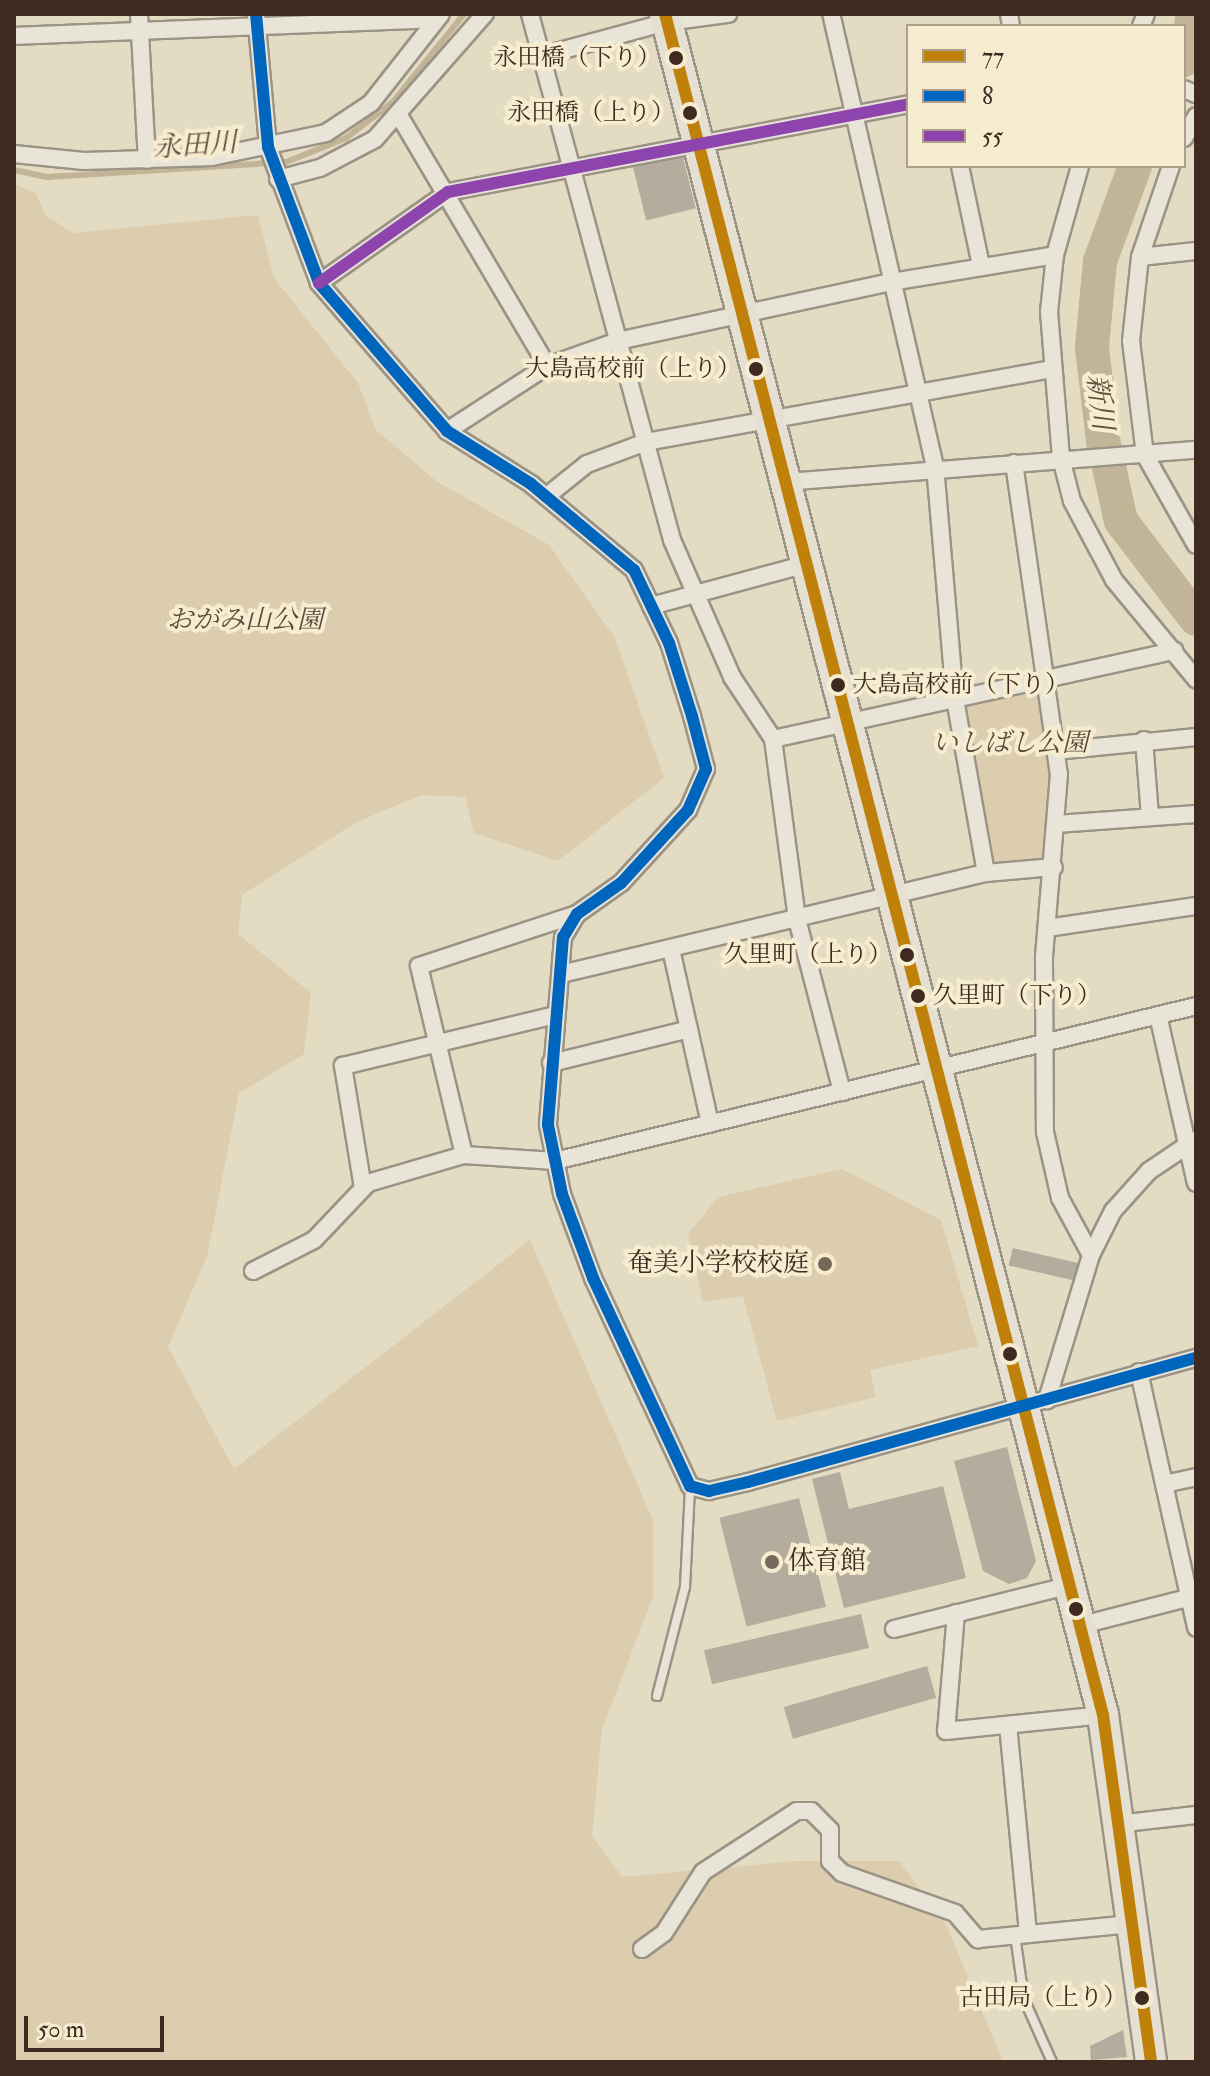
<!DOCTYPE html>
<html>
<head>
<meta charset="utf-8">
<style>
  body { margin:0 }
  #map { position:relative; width:1210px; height:2076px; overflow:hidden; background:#e4dbc3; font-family:"IM FELL Double Pica","Noto Serif JP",serif }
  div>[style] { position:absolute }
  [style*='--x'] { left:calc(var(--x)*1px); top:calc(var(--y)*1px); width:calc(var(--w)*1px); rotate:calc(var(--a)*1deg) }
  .green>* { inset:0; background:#dbcdae }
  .stream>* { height:6px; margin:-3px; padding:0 3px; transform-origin:3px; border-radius:3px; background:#c2b496 }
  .river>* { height:34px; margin:-17px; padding:0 17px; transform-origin:17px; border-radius:17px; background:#c2b496 }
  .building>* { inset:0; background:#b4ac9c; transform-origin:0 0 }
  .roads { filter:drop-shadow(2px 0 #9b9385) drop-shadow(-2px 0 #9b9385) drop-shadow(0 2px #9b9385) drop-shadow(0 -2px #9b9385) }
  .lane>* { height:8px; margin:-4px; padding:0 4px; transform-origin:4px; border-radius:4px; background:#e9e4d8 }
  .street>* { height:16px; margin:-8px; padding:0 8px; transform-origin:8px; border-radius:8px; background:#e9e4d8 }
  .highway>* { height:30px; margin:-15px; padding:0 15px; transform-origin:15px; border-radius:15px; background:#e5e0d2 }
  .bus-1>* { height:12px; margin:-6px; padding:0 6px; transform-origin:6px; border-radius:6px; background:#c0810a }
  .bus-2>* { height:12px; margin:-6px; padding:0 6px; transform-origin:6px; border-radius:6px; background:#0065bd }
  .bus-3>* { height:12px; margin:-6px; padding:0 6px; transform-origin:6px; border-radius:6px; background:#8e44ad }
  .dots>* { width:22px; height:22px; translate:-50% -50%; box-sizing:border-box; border:4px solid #f6ecd0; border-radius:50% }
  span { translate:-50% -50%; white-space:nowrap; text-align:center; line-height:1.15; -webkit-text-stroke:8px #f6ecd0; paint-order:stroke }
  .bus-label { font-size:24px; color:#3e2a21 }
  .right { translate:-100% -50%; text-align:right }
  .left { translate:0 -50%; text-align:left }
  .park-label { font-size:26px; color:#5c483a; font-style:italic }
  .poi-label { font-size:26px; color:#3e2a21 }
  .water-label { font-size:28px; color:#614e3e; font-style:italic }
  .frame { position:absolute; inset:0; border:16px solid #3e2a21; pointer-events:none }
  .legend { position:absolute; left:906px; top:24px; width:280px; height:144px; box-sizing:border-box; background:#f6ecd0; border:2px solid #ac9e8a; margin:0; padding:10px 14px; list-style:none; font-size:24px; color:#3e2a21 }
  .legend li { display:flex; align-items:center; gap:16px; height:40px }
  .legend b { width:40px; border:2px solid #ac9e8a }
  .scale { position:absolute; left:24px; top:2016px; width:140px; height:36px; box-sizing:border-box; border:4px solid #3e2a21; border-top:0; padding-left:10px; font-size:24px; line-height:28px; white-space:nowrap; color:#3e2a21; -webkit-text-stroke:6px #f6ecd0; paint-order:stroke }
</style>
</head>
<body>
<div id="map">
  <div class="green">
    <i style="clip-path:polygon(14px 184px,36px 193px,45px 215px,73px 233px,258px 215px,274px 278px,358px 383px,376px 430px,436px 481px,549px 545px,615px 638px,664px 778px,558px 861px,474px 833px,465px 797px,421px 795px,355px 823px,242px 895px,238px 934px,311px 993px,304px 1054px,239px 1093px,207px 1256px,168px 1347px,234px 1469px,530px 1240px,653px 1520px,653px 1597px,602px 1729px,592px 1836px,622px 1877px,796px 1861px,899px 1861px,945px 1922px,1003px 2062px,14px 2062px)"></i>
    <i style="clip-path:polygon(1048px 684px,1053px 861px,989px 868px,960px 704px)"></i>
    <i style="clip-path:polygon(842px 1169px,941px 1220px,978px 1346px,870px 1370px,876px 1397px,777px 1421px,743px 1296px,703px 1302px,688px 1234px,718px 1197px)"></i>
  </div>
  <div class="stream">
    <i style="--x:14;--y:170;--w:35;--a:12"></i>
    <i style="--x:48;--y:177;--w:238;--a:-3.6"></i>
    <i style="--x:286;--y:162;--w:65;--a:-21.8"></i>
    <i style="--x:346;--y:138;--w:59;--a:-37.5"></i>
    <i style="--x:393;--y:102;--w:113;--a:-51.1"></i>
  </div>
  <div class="river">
    <i style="--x:1184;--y:60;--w:47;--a:-78.9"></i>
    <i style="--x:1135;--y:166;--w:101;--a:110.2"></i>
    <i style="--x:1100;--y:261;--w:87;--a:95.3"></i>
    <i style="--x:1092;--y:348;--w:93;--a:83.2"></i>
    <i style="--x:1103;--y:440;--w:83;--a:77.5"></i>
    <i style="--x:1121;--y:521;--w:123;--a:52.6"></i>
  </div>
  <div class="building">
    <i style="left:681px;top:149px;width:61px;height:51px;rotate:76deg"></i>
    <i style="left:1078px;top:1263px;width:18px;height:67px;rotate:103deg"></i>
    <i style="clip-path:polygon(1007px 1447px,1036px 1561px,1027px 1578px,1009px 1584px,983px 1571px,954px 1461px)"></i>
    <i style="clip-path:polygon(840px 1472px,849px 1509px,943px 1486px,966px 1578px,844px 1608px,812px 1479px)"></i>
    <i style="left:799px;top:1498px;width:112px;height:82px;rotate:76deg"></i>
    <i style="left:861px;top:1614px;width:35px;height:161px;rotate:77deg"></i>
    <i style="left:927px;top:1666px;width:33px;height:149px;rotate:74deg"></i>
    <i style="clip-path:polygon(1123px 2030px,1127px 2057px,1091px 2060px,1090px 2046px)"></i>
  </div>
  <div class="roads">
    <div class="lane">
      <i style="--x:657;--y:1696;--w:113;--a:-75.6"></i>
      <i style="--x:685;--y:1587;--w:100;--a:-87.1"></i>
      <i style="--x:1015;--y:1935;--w:65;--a:82"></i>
      <i style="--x:1024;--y:1999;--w:69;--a:66"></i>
    </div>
    <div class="street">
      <i style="--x:139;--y:14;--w:146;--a:86.9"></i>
      <i style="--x:256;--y:14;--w:134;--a:84.8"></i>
      <i style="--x:268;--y:147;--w:145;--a:69.4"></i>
      <i style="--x:319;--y:283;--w:196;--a:49.1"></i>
      <i style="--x:447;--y:431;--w:99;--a:32.2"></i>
      <i style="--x:531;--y:484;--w:134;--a:39.9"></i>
      <i style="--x:634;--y:570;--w:81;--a:64.4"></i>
      <i style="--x:669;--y:643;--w:77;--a:72.5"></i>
      <i style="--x:692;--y:716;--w:55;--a:75.2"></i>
      <i style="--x:706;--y:769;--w:45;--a:113.7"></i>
      <i style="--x:688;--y:810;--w:99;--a:132.5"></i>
      <i style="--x:621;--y:883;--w:54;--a:144.8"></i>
      <i style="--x:577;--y:914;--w:27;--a:121"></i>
      <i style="--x:563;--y:937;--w:189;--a:94.6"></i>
      <i style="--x:548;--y:1125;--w:70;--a:78.5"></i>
      <i style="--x:562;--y:1194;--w:90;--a:69.7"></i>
      <i style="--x:593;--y:1278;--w:230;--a:65"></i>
      <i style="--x:690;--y:1486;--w:20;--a:15"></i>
      <i style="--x:709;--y:1491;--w:40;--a:-13"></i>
      <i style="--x:748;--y:1482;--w:465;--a:-15.5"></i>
      <i style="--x:530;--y:14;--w:545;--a:74.89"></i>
      <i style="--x:672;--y:540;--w:150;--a:66.3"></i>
      <i style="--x:732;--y:677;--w:74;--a:56.5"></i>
      <i style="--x:773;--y:739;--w:182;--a:82.4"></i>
      <i style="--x:797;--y:919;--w:179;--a:75.4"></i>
      <i style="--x:1009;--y:14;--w:12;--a:81"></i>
      <i style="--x:1141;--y:26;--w:13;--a:-67"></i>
      <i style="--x:14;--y:36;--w:423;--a:-2.3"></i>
      <i style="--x:541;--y:56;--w:131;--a:-15.1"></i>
      <i style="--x:667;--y:22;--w:62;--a:-7.5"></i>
      <i style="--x:1184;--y:89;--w:13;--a:23"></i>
      <i style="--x:400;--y:117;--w:289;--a:59.4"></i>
      <i style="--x:1184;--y:138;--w:25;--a:-61"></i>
      <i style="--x:14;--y:154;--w:70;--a:5.7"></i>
      <i style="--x:84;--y:161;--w:128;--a:-1.8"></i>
      <i style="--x:212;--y:157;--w:116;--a:-11.9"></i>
      <i style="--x:326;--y:133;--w:54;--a:-33.7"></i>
      <i style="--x:371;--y:103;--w:113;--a:-51.8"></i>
      <i style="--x:960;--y:166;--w:102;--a:78.1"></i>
      <i style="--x:1080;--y:166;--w:92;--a:105.7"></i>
      <i style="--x:1055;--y:255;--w:57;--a:96"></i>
      <i style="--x:1049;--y:312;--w:146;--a:85.3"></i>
      <i style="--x:1061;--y:458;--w:44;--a:75.7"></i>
      <i style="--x:1072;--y:501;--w:89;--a:62"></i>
      <i style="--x:1114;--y:580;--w:129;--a:50.4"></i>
      <i style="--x:1171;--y:166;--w:96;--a:108.8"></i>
      <i style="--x:1140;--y:257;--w:84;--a:96.1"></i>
      <i style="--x:1131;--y:341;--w:115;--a:83"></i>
      <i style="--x:1145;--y:455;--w:103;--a:60.5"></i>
      <i style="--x:278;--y:179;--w:43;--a:-14.7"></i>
      <i style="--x:320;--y:168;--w:62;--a:-27.8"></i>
      <i style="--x:375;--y:139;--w:167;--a:-48.7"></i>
      <i style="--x:1140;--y:257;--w:56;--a:-6.1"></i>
      <i style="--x:319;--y:283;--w:158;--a:-35.2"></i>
      <i style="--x:448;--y:192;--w:468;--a:-10.8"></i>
      <i style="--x:447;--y:431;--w:119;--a:-33"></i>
      <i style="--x:547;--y:366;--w:75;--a:-19.4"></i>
      <i style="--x:618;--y:341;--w:279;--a:-12.2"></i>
      <i style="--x:891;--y:282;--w:166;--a:-9.3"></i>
      <i style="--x:1014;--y:463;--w:314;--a:81.8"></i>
      <i style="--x:1059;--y:774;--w:185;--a:94.7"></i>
      <i style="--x:1044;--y:958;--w:174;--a:89.7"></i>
      <i style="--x:1045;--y:1132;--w:68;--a:77.2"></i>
      <i style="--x:1060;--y:1198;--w:65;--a:61.5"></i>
      <i style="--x:1091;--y:1255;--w:152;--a:106.9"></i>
      <i style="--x:786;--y:482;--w:411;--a:-4.5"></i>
      <i style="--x:547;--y:496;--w:51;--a:-38.7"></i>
      <i style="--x:587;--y:464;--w:63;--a:-20.4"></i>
      <i style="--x:646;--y:442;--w:408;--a:-10.2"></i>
      <i style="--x:651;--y:606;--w:162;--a:-15.1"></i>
      <i style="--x:773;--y:739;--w:411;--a:-12.4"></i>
      <i style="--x:1144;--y:740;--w:77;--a:85.5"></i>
      <i style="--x:1056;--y:751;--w:141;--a:-5.7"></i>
      <i style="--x:1056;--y:824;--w:140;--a:-4.1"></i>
      <i style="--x:986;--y:873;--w:68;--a:-5"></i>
      <i style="--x:1047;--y:928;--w:151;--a:-8.4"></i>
      <i style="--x:671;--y:949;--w:179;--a:77.4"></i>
      <i style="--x:561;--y:974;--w:437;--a:-13.4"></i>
      <i style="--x:986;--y:873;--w:177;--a:-100.1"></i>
      <i style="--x:955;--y:699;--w:233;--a:-94.9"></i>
      <i style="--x:935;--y:467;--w:465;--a:-102.9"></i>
      <i style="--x:1158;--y:1015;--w:172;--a:77.3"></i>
      <i style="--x:551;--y:1063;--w:142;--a:-13.8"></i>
      <i style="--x:464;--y:1155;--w:194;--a:-103.4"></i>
      <i style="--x:419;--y:966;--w:166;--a:-18.2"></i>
      <i style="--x:363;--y:1188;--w:124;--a:-99.3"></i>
      <i style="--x:343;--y:1066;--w:219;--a:-13.5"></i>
      <i style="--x:1091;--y:1255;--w:49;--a:-63.4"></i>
      <i style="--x:1113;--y:1211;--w:54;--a:-48"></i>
      <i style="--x:1149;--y:1171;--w:55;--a:-34"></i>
      <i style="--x:253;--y:1271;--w:68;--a:-26.9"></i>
      <i style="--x:314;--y:1240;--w:79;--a:-46.5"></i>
      <i style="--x:368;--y:1183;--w:100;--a:-16.3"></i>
      <i style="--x:464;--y:1155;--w:91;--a:3.8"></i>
      <i style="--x:555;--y:1161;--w:659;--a:-13.59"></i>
      <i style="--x:1139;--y:1372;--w:262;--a:77.4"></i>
      <i style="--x:1164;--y:1484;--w:33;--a:-12"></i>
      <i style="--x:956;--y:1613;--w:118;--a:94.8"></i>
      <i style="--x:946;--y:1731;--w:158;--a:-5.8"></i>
      <i style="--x:1078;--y:1626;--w:122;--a:-14.3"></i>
      <i style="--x:894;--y:1629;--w:177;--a:-14"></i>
      <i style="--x:1008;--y:1725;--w:210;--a:84.5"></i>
      <i style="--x:1117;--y:1824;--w:80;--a:-6.5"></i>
      <i style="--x:642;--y:1949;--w:27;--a:-36"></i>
      <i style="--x:664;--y:1933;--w:72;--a:-57.4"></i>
      <i style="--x:703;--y:1872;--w:112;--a:-33"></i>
      <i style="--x:797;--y:1811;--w:14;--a:0"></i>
      <i style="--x:811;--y:1811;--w:27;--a:45"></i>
      <i style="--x:830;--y:1830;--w:31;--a:90"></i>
      <i style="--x:830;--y:1861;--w:17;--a:45"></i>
      <i style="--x:842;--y:1873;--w:120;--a:19.5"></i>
      <i style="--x:955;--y:1913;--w:35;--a:49"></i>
      <i style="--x:978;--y:1939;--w:154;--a:-5.6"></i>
    </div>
    <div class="highway">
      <i style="--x:665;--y:14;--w:1756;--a:75.56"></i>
      <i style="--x:1103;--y:1715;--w:350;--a:82.1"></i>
    </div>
  </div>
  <div class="bus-1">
    <i style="--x:665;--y:14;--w:1756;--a:75.56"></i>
    <i style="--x:1103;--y:1715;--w:350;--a:82.1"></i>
  </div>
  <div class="bus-2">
    <i style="--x:256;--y:14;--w:134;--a:84.8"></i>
    <i style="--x:268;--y:147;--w:145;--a:69.4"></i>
    <i style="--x:319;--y:283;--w:196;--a:49.1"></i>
    <i style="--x:447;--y:431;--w:99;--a:32.2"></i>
    <i style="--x:531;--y:484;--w:134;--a:39.9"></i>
    <i style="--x:634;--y:570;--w:81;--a:64.4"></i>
    <i style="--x:669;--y:643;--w:77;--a:72.5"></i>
    <i style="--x:692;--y:716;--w:55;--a:75.2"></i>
    <i style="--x:706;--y:769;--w:45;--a:113.7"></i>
    <i style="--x:688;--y:810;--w:99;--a:132.5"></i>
    <i style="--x:621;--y:883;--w:54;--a:144.8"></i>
    <i style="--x:577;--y:914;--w:27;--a:121"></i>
    <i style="--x:563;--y:937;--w:189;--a:94.6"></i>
    <i style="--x:548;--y:1125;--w:70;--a:78.5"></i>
    <i style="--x:562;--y:1194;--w:90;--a:69.7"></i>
    <i style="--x:593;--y:1278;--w:230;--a:65"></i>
    <i style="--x:690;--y:1486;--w:20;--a:15"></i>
    <i style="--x:709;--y:1491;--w:40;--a:-13"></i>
    <i style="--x:748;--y:1482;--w:465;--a:-15.5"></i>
  </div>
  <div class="bus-3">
    <i style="--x:319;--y:283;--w:158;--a:-35.2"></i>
    <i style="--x:448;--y:192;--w:468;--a:-10.8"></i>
  </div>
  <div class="dots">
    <i style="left:676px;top:58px;background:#3e2a21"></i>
    <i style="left:690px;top:113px;background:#3e2a21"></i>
    <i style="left:756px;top:369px;background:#3e2a21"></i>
    <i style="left:838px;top:685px;background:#3e2a21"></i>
    <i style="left:907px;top:955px;background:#3e2a21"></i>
    <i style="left:918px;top:996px;background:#3e2a21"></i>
    <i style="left:825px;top:1264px;background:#78685a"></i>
    <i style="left:1010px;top:1354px;background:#3e2a21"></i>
    <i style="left:772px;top:1562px;background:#78685a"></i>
    <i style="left:1076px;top:1609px;background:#3e2a21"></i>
    <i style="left:1142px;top:1998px;background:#3e2a21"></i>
  </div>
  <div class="bus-label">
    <span class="right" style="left:661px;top:58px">永田橋（下り）</span>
    <span class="right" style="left:675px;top:113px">永田橋（上り）</span>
    <span class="right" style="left:741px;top:369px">大島高校前（上り）</span>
    <span class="left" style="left:853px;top:685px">大島高校前（下り）</span>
    <span class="right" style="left:892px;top:955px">久里町（上り）</span>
    <span class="left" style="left:933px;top:996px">久里町（下り）</span>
    <span class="right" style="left:1127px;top:1998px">古田局（上り）</span>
  </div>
  <div class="park-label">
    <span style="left:245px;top:621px">おがみ山公園</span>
    <span style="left:1010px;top:744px">いしばし公園</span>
  </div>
  <div class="poi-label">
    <span class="right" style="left:809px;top:1264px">奄美小学校校庭</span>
    <span class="left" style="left:788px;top:1562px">体育館</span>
  </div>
  <div class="water-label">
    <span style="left:195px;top:146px;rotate:-4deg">永田川</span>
    <span style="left:1099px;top:402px;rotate:83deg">新川</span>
  </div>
  <div class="frame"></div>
  <ul class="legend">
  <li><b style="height:10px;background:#c0810a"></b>77</li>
  <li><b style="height:10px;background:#0065bd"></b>8</li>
  <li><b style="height:10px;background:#8e44ad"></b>55</li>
  </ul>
  <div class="scale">50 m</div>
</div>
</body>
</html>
